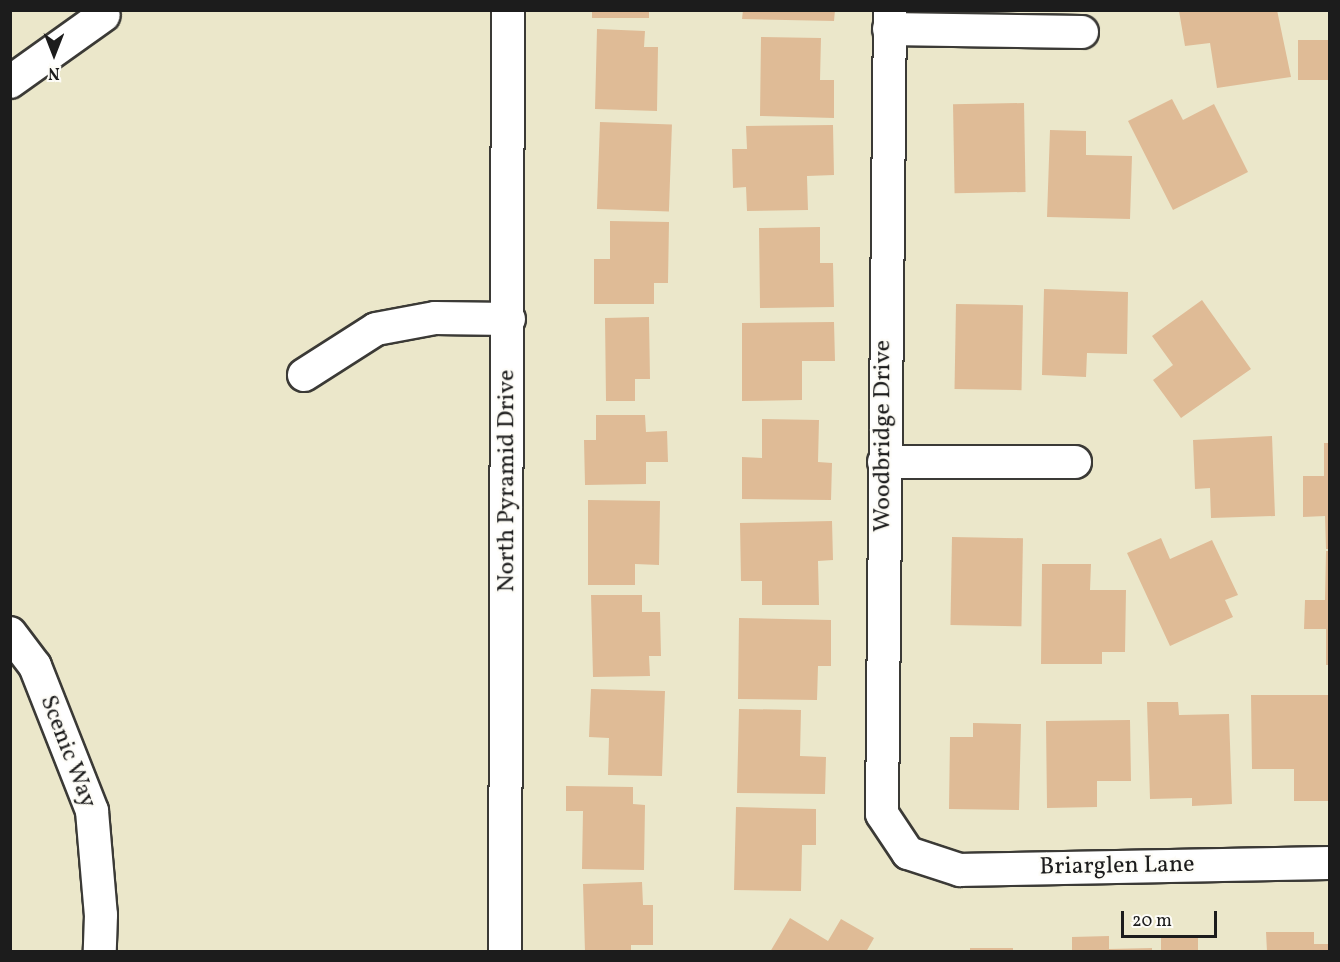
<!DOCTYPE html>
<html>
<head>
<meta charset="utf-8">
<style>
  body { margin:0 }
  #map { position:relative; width:1340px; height:962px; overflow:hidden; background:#ebe7ca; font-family:Vollkorn,serif }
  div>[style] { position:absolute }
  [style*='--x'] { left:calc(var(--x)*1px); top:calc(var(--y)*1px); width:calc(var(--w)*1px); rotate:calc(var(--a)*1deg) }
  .building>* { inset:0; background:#dfbb96; transform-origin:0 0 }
  .roads { filter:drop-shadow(2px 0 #3b3a36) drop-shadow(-2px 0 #3b3a36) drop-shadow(0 2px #3b3a36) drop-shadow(0 -2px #3b3a36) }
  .street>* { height:32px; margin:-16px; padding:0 16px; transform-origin:16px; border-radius:16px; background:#fff }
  span { translate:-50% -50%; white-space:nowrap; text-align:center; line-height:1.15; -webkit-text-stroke:4.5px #fdfcf7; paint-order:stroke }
  .street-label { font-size:24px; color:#1c1c1c }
  .frame { position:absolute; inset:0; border:12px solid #1c1c1c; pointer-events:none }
  .north { position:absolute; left:24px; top:24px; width:60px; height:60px; -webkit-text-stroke:4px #fdfcf7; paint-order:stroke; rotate:180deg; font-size:16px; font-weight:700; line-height:24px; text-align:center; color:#1c1c1c }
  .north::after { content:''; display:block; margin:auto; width:21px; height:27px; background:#1c1c1c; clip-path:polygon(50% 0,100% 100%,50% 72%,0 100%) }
  .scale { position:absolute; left:1121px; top:911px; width:96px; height:27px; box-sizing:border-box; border:3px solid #1c1c1c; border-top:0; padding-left:8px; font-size:18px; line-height:21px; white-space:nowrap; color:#1c1c1c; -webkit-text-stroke:4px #fdfcf7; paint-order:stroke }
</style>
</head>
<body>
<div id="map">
  <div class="building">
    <i style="left:592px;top:10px;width:57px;height:8px"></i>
    <i style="clip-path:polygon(743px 10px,835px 10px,834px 21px,742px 19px)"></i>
    <i style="clip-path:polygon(1277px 10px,1291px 77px,1217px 88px,1210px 43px,1185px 46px,1179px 11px)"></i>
    <i style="clip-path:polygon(597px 29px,645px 31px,644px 47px,658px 47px,657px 111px,595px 109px)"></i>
    <i style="clip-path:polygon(761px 37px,821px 38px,820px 80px,834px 80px,834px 118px,760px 116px)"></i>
    <i style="left:1298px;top:40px;width:32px;height:40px"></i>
    <i style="clip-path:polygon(1172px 99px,1183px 120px,1214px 104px,1248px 172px,1173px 210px,1128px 121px)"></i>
    <i style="left:1024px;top:103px;width:89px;height:71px;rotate:89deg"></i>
    <i style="left:600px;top:122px;width:72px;height:87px;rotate:2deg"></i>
    <i style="clip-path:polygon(833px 125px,834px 175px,807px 176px,808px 210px,747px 211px,746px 187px,733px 188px,732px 149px,747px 149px,746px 126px)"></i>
    <i style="clip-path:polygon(1050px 130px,1086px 131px,1086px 155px,1132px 156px,1130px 219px,1047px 217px)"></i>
    <i style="clip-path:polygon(610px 221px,669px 222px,668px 283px,654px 283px,654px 304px,594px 304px,594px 259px,610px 259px)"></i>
    <i style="clip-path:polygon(820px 227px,820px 263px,833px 263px,834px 307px,760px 308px,759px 228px)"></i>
    <i style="clip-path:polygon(1044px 289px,1128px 292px,1127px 354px,1087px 353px,1086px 377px,1042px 375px)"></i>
    <i style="clip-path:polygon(1202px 300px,1251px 369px,1181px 418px,1153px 380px,1173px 365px,1152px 336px)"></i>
    <i style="left:956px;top:304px;width:67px;height:85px;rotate:1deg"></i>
    <i style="clip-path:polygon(649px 317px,650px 379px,635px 379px,635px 401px,606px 401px,605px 318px)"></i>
    <i style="clip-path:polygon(834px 322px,835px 361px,802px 361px,802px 400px,742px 401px,742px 323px)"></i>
    <i style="clip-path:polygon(596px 415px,645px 415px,646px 432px,667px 431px,668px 462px,646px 462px,646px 484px,585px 485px,584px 440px,596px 440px)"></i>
    <i style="clip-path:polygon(762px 419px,819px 420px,818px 462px,832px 463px,831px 500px,742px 499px,742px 457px,762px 458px)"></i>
    <i style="clip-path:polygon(1272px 436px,1275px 516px,1211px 518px,1210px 488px,1195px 489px,1193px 440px)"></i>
    <i style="clip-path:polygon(1324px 443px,1330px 443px,1330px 549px,1326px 549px,1325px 516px,1303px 517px,1303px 476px,1324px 476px)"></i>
    <i style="clip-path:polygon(588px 500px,660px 501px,659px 565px,635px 564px,635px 585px,588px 585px)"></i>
    <i style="clip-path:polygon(832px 521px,833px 560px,818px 561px,819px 605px,762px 605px,762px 581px,741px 581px,740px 523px)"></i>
    <i style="left:952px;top:537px;width:71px;height:88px;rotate:1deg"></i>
    <i style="clip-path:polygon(1161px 538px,1170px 559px,1212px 540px,1238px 595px,1225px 600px,1233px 617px,1170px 646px,1127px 553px)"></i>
    <i style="clip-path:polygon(1326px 551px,1330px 551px,1330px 665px,1326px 665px,1326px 629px,1304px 629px,1305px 600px,1325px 600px)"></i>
    <i style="clip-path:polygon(1042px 564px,1091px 564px,1090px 590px,1126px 590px,1125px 652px,1102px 652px,1102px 664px,1041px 664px)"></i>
    <i style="clip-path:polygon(591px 595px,642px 595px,642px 612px,660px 612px,661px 656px,649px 656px,650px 676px,593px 677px)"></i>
    <i style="clip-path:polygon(739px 618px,831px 620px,831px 666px,818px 666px,817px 700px,738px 699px)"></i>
    <i style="clip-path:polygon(591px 689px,665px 691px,662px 776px,608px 775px,609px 738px,589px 737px)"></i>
    <i style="clip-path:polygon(1251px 695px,1330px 695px,1330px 801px,1294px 801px,1294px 769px,1252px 769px)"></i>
    <i style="clip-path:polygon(1147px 702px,1178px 702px,1179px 715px,1229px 714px,1232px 804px,1192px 806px,1192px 798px,1150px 799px)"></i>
    <i style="clip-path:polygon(739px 709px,801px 710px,800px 756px,826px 757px,825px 794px,737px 793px)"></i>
    <i style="clip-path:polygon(1130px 720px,1131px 781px,1097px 781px,1097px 807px,1047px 808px,1046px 721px)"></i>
    <i style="clip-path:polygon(973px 723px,1021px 724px,1019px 810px,949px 809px,950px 737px,973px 737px)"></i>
    <i style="clip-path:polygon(566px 786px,633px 787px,633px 804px,645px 805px,644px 870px,582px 869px,583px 811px,566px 811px)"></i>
    <i style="clip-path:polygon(736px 807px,816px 809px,816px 845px,802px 845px,801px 891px,734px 890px)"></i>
    <i style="clip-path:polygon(642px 882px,643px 905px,653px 905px,653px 945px,631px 945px,631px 952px,585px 952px,583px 884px)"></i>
    <i style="clip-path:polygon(790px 918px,828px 941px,841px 919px,874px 938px,866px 952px,770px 952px)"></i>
    <i style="clip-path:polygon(1266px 932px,1314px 932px,1314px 944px,1330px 944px,1330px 952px,1267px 952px)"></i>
    <i style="left:1161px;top:935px;width:37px;height:17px"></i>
    <i style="clip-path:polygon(1109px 936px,1109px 949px,1152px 948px,1152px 952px,1072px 952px,1072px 937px)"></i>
    <i style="left:970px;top:948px;width:43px;height:4px"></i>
  </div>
  <div class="roads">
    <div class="street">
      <i style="--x:890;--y:10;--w:804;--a:90.57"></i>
      <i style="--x:882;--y:814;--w:47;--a:56.3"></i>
      <i style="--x:908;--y:853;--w:55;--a:18.1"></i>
      <i style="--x:960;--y:870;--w:370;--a:-1.1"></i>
      <i style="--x:889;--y:29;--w:193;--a:0.9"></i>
      <i style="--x:10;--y:82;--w:115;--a:-35.5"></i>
      <i style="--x:304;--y:375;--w:85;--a:-32.6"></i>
      <i style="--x:376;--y:329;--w:60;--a:-10.6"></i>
      <i style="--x:435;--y:318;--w:74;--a:0.8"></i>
      <i style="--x:884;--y:462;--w:191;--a:0"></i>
      <i style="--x:10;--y:633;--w:41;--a:52.9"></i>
      <i style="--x:35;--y:666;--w:156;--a:68.5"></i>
      <i style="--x:92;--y:811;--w:104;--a:85.1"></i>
      <i style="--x:101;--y:915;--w:37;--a:92"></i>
      <i style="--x:505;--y:952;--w:942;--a:-89.82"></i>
    </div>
  </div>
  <div class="street-label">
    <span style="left:884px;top:436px;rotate:-90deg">Woodbridge Drive</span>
    <span style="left:508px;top:481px;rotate:-90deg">North Pyramid Drive</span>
    <span style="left:67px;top:752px;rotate:69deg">Scenic Way</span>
    <span style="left:1117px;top:867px;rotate:-1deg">Briarglen Lane</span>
  </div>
  <div class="frame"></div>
  <div class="north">N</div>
  <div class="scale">20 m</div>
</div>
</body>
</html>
